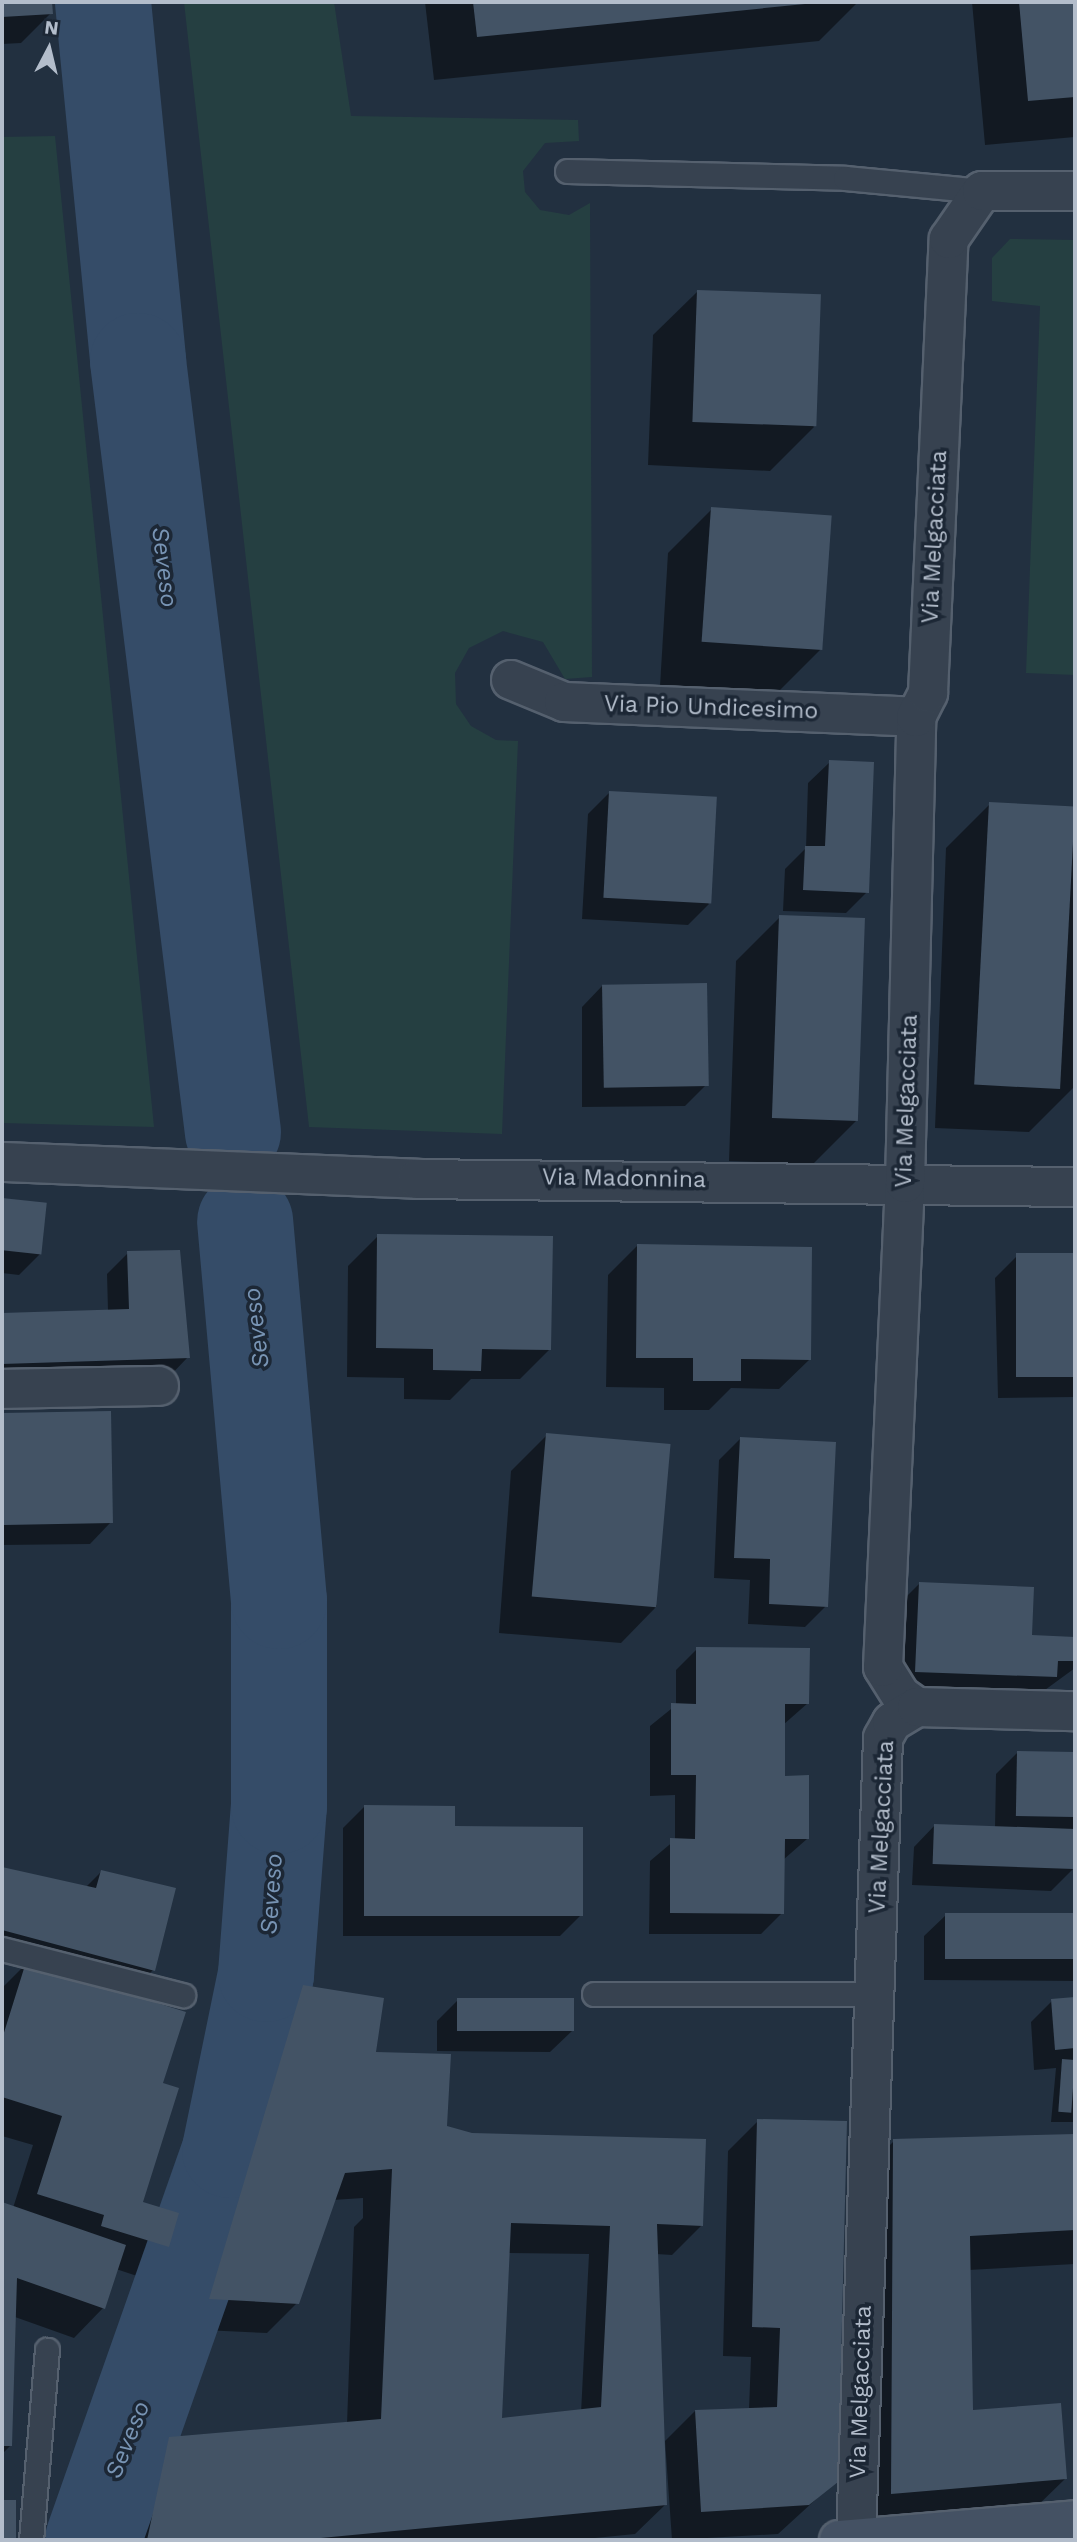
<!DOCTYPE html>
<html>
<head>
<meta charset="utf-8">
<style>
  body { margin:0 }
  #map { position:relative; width:1077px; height:2542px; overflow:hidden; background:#223040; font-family:"Work Sans",sans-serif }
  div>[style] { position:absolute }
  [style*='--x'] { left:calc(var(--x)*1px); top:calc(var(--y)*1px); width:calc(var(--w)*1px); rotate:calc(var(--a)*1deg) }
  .green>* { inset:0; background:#253f41 }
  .shadow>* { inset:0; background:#0007 }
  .river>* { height:96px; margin:-48px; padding:0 48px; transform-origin:48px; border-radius:48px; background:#354c68 }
  .building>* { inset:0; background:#435365; transform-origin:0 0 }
  .roads { filter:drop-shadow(2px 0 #55606e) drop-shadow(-2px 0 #55606e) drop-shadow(0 2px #55606e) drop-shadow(0 -2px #55606e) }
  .lane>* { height:23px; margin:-11.5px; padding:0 11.5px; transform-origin:11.5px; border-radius:11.5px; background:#374250 }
  .street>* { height:38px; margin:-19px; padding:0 19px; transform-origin:19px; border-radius:19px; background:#374250 }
  .secondary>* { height:38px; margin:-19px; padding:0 19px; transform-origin:19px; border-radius:19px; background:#445163 }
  span { translate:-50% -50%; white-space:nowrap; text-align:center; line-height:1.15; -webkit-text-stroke:7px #1c2735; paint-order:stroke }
  .street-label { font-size:23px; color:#b3bdcb }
  .water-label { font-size:24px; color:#7894b4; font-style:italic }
  .frame { position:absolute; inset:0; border:4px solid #b3bdcb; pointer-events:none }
  .north { position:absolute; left:14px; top:14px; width:70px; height:70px; -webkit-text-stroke:5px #1c2735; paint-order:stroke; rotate:7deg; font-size:19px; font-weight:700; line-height:28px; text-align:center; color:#b3bdcb }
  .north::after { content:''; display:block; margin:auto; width:24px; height:32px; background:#b3bdcb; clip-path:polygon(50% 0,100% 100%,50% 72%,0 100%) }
</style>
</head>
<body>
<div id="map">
  <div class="green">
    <i style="clip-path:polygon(184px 2px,334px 2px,351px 116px,578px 120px,579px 141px,545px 143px,523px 171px,525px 192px,540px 210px,569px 215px,590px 203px,592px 677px,565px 679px,543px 642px,503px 631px,469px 648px,455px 673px,456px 704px,471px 726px,496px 740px,518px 741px,502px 1134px,309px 1127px)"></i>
    <i style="clip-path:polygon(55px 136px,154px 1127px,2px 1123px,2px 137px)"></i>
    <i style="clip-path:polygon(1010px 239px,1075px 240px,1075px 675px,1026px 673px,1040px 306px,992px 301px,992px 258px)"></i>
  </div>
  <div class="shadow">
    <i style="clip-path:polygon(2px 2px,50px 2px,51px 13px,21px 43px,2px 44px)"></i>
    <i style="clip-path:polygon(425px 2px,858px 2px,819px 41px,434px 80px)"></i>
    <i style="clip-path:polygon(972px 2px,1075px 2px,1075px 137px,985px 145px)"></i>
    <i style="clip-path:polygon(697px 292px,814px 427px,770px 471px,648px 465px,653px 335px)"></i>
    <i style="clip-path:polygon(712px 509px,821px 649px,777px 693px,660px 686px,668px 553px)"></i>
    <i style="clip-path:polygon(830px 762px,867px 892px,846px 913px,783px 911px,785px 869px,806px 848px,808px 783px)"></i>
    <i style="clip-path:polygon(609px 793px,709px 904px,688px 925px,582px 919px,588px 814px)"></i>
    <i style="clip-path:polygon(990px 804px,1075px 807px,1073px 1088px,1029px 1132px,935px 1128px,946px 848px)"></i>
    <i style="clip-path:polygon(780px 917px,857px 1120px,813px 1164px,729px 1161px,736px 961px)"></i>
    <i style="clip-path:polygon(603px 985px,706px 1085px,685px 1106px,582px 1107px,582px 1007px)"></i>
    <i style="clip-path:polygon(2px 1200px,45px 1205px,40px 1254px,19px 1275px,2px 1273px)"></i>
    <i style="clip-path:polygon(378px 1236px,550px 1349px,520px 1379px,471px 1379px,450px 1400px,404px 1399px,404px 1378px,347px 1377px,348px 1266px)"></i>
    <i style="clip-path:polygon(638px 1245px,809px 1360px,779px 1389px,731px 1388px,709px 1410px,664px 1410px,664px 1388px,606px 1387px,608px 1275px)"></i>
    <i style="clip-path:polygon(128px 1253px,188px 1357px,167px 1379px,2px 1383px,2px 1314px,108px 1311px,107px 1274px)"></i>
    <i style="clip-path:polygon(1075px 1255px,1075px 1397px,998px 1398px,995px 1278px,1017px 1256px)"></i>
    <i style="clip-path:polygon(109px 1412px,111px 1522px,90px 1544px,2px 1545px,2px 1414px)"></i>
    <i style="clip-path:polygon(547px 1435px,657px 1606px,621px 1643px,499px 1633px,511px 1471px)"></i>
    <i style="clip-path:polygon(740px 1439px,826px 1606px,805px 1627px,748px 1624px,750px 1580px,714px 1578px,719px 1460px)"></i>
    <i style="clip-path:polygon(919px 1584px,1030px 1637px,1075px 1639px,1075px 1668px,1034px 1698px,894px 1692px,898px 1605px)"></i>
    <i style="clip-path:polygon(697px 1649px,808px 1703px,783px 1725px,783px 1778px,807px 1839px,783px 1860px,782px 1913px,761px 1934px,649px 1934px,650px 1861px,675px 1840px,675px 1795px,650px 1796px,650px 1726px,676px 1705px,676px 1670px)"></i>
    <i style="clip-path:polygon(1017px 1753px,1075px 1754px,1075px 1981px,924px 1980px,924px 1936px,946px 1915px,1073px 1916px,1075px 1867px,1051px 1891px,912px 1885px,914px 1847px,935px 1825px,995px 1828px,996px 1774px)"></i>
    <i style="clip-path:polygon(364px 1807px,453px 1828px,581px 1915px,560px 1936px,343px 1936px,343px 1828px)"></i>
    <i style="clip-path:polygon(2px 1872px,85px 1888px,101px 1872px,153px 1970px,132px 1991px,81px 1977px,161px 2084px,141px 2203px,167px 2246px,137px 2276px,116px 2269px,103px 2308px,74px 2338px,15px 2317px,11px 2445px,2px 2454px,2px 2204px,13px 2208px,33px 2145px,2px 2136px,2px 1988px,27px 1963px,2px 1956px)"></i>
    <i style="clip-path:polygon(evenodd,303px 1987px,446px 2128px,702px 2225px,672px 2255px,656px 2254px,665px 2505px,635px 2534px,575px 2540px,116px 2540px,133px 2475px,169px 2439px,347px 2424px,354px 2227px,363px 2218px,363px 2198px,333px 2200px,297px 2303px,267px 2333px,181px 2329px,273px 2017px,303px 1987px,508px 2253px,589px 2254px,581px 2413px,500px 2420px,508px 2253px)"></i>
    <i style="clip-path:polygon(1075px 1999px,1075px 2122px,1051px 2122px,1056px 2068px,1034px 2070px,1031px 2022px,1052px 2001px)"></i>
    <i style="clip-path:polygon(458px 2000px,572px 2031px,550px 2052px,437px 2051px,437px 2021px)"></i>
    <i style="clip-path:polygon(758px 2121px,836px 2481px,778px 2534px,672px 2540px,665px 2441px,695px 2411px,749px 2409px,751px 2357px,723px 2356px,728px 2151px)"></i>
    <i style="clip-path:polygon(1075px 2136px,1075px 2264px,969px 2270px,971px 2412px,1066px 2478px,1029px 2514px,855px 2529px,858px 2177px,894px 2141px)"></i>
  </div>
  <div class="river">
    <i style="--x:103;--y:2;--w:361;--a:84.4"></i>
    <i style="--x:138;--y:361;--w:777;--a:82.98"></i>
    <i style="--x:93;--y:2540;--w:413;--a:-70.6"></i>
    <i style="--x:230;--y:2150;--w:180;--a:-78.4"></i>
    <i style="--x:266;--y:1974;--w:169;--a:-85.6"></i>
    <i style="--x:279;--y:1806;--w:205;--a:-90"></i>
    <i style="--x:279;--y:1601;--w:381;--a:-95.1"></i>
  </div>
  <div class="building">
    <i style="clip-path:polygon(2px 2px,52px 2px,53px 14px,2px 17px)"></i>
    <i style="clip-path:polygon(473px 2px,805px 2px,805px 4px,477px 37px)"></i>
    <i style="clip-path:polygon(1019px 2px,1075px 2px,1075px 97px,1028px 101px)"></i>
    <i style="left:697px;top:290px;width:124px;height:132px;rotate:2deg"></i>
    <i style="left:711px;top:507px;width:121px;height:135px;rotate:4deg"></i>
    <i style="clip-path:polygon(829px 760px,874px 762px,869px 893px,803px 890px,805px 846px,825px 846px)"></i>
    <i style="left:609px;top:791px;width:108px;height:107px;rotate:3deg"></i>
    <i style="left:989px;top:802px;width:86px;height:283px;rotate:3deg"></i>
    <i style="left:779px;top:915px;width:86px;height:203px;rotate:2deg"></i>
    <i style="left:707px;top:983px;width:103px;height:105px;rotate:89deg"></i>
    <i style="left:2px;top:1198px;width:45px;height:52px;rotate:6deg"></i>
    <i style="clip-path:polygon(377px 1234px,553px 1236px,551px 1350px,482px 1349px,481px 1371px,433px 1370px,433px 1349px,376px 1348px)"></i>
    <i style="clip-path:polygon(637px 1244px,812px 1247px,811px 1360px,741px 1359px,741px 1381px,693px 1381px,693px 1358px,636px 1358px)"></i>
    <i style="clip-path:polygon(180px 1250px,190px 1358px,2px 1364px,2px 1313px,129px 1309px,127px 1251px)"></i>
    <i style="left:1075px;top:1253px;width:124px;height:59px;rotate:90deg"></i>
    <i style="left:111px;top:1411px;width:112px;height:109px;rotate:89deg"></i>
    <i style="left:546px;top:1433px;width:125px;height:164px;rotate:5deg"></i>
    <i style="clip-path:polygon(740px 1437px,836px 1442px,828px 1607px,769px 1604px,770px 1559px,734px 1558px)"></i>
    <i style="clip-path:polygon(919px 1582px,1034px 1587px,1032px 1635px,1075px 1637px,1075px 1661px,1058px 1661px,1057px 1677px,915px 1672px)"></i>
    <i style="clip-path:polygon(696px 1647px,810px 1648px,809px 1704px,785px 1704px,785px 1776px,809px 1775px,809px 1839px,785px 1839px,784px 1914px,670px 1913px,670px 1838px,695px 1839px,696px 1775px,671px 1775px,671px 1703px,696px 1704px)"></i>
    <i style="left:1017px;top:1751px;width:58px;height:65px;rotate:1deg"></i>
    <i style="clip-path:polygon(364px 1805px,455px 1806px,455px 1826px,583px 1827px,583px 1916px,364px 1916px)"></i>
    <i style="left:934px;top:1824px;width:141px;height:40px;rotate:2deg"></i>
    <i style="clip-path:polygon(2px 1867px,96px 1888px,101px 1870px,176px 1888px,155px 1971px,2px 1930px)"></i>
    <i style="left:945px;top:1913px;width:130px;height:46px"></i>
    <i style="clip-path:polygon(26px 1962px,186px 2012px,163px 2083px,179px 2088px,143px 2202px,179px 2213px,169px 2247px,101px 2226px,104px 2215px,37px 2194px,62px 2116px,2px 2097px,2px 2039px)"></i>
    <i style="clip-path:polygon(evenodd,303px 1985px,384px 1998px,376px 2052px,451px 2054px,447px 2126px,472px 2133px,706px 2139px,703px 2226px,657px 2224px,667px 2505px,300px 2540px,147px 2540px,169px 2437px,381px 2419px,392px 2169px,345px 2173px,299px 2304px,209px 2299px,303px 1985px,511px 2223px,610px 2226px,601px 2407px,502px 2418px,511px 2223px)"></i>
    <i style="clip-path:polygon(1075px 1997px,1075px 2048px,1055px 2050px,1051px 1999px)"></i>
    <i style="left:457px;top:1998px;width:117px;height:33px"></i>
    <i style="left:1062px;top:2059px;width:13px;height:53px;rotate:4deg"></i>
    <i style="clip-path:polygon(757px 2119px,847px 2121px,838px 2482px,809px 2505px,701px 2512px,695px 2410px,777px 2407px,780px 2328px,752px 2327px)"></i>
    <i style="clip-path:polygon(1075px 2134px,1075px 2230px,970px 2236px,973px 2410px,1061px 2403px,1067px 2479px,891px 2494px,893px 2139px)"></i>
    <i style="clip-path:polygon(2px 2202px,126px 2245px,105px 2309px,17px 2278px,12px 2446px,2px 2446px)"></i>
    <i style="left:16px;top:2500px;width:40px;height:14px;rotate:90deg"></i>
  </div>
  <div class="roads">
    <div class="lane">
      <i style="--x:567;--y:171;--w:278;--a:1.4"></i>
      <i style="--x:845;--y:178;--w:138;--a:5.4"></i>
      <i style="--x:2;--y:1949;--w:187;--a:14.3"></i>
      <i style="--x:594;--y:1994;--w:280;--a:0"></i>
      <i style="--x:31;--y:2540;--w:191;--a:-85.2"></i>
    </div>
    <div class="street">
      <i style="--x:511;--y:680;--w:57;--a:22.5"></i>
      <i style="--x:564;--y:702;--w:352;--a:2.4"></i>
      <i style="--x:2;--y:1162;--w:415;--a:2.3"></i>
      <i style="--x:417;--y:1179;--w:658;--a:0.7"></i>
      <i style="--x:2;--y:1389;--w:157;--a:-1.1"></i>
      <i style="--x:917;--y:1707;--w:19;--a:-145"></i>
      <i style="--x:901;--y:1696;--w:34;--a:-122"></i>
      <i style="--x:883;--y:1667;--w:484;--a:-87.4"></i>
      <i style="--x:905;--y:1183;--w:466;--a:-88.6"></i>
      <i style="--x:916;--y:717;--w:27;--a:-63"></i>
      <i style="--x:928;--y:693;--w:454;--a:-87.4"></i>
      <i style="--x:949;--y:239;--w:58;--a:-55.5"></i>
      <i style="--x:982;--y:191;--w:93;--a:0"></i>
      <i style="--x:856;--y:2539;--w:801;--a:-88.07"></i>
      <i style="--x:883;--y:1738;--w:18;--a:-61"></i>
      <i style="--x:892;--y:1722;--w:29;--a:-31"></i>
      <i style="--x:917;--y:1707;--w:158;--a:1.5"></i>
    </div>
    <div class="secondary">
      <i style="--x:839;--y:2540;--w:237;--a:-4.8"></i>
    </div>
  </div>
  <div class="street-label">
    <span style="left:935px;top:537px;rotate:-87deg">Via Melgacciata</span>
    <span style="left:711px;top:708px;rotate:2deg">Via Pio Undicesimo</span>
    <span style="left:907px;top:1101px;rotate:-88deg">Via Melgacciata</span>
    <span style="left:624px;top:1179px;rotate:1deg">Via Madonnina</span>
    <span style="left:882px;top:1827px;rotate:-87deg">Via Melgacciata</span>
    <span style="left:861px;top:2392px;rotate:-88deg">Via Melgacciata</span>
  </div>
  <div class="water-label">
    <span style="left:164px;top:567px;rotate:83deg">Seveso</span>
    <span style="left:257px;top:1328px;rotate:-97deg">Seveso</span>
    <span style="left:272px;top:1894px;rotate:-86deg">Seveso</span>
    <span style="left:128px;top:2440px;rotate:-68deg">Seveso</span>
  </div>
  <div class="frame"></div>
  <div class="north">N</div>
</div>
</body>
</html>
